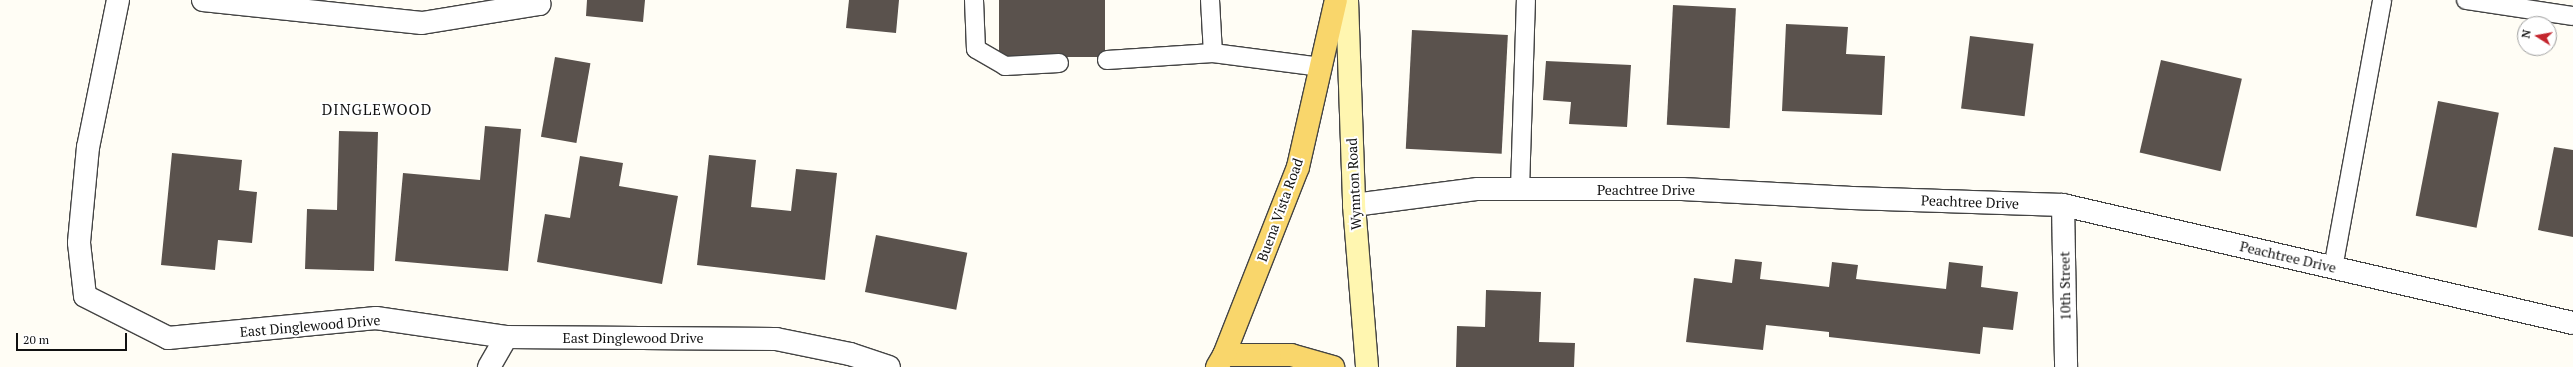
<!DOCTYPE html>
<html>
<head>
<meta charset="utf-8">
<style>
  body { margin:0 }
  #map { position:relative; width:2573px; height:367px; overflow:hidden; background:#fffdf5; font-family:"PT Serif",serif }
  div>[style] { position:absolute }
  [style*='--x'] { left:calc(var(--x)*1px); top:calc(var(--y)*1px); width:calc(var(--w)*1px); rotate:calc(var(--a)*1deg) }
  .building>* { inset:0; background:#5a524d; transform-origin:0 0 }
  .roads { filter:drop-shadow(1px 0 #444) drop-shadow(-1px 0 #444) drop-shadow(0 1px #444) drop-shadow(0 -1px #444) }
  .lane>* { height:18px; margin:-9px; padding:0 9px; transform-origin:9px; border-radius:9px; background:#fff }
  .street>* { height:22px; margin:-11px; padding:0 11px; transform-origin:11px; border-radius:11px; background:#fff }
  .secondary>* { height:22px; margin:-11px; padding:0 11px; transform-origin:11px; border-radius:11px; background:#fff6b0 }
  .primary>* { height:22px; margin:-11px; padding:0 11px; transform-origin:11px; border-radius:11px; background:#f9d66b }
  span { translate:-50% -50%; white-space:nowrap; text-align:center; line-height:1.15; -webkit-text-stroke:4px #fff; paint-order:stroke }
  .street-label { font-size:14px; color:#111 }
  .neighbourhood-label { font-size:15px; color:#111; letter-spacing:1px }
  .north { position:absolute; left:2517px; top:16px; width:40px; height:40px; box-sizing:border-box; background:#fff; border:1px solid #a0a0a0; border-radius:50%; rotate:281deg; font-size:11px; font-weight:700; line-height:16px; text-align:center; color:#111 }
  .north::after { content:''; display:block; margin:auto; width:14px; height:18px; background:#c4262e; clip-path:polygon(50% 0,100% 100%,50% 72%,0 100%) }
  .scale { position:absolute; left:16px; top:333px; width:111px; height:18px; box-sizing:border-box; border:2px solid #111; border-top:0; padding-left:5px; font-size:12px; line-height:14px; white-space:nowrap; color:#111; -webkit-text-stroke:3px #fff; paint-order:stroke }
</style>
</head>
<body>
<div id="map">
  <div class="building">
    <i style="clip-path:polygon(587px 0,645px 0,643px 22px,586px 16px)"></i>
    <i style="clip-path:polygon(849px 0,899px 0,896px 33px,846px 28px)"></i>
    <i style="left:999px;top:0;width:106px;height:57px"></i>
    <i style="left:1673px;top:5px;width:63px;height:120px;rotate:3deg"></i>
    <i style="clip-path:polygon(1786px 24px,1848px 27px,1846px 54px,1885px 56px,1882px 115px,1782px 111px)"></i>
    <i style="left:1412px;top:30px;width:96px;height:119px;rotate:3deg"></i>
    <i style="left:1970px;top:36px;width:64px;height:73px;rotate:7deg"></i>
    <i style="left:555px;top:57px;width:36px;height:81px;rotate:10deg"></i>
    <i style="left:2161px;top:60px;width:83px;height:95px;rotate:13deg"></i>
    <i style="clip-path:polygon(1546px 61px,1631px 65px,1627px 127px,1569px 124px,1571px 102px,1543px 100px)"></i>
    <i style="left:2438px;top:101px;width:62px;height:117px;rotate:11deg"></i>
    <i style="clip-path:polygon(485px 126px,521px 129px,508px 271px,395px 261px,403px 173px,480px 180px)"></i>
    <i style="clip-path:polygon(339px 131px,378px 132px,374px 271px,305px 269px,307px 209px,337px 210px)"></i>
    <i style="clip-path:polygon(2554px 147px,2573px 150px,2573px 237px,2538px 230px)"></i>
    <i style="clip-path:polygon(172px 153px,242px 160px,239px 190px,257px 192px,252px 243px,218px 240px,215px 270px,161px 265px)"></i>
    <i style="clip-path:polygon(709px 155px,756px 160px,751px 207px,791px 211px,796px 169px,837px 173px,825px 280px,697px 265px)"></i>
    <i style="clip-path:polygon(580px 156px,623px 163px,619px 186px,678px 196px,662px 284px,537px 262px,545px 214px,570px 218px)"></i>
    <i style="left:876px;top:235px;width:93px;height:58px;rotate:11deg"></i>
    <i style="clip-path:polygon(1735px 259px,1762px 262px,1760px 279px,1829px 287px,1832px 262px,1858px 265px,1856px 279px,1946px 289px,1949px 262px,1983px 266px,1981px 287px,2018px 292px,2013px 330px,1983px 327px,1980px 354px,1829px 337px,1829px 332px,1766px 325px,1763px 350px,1686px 342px,1694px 278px,1732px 283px)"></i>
    <i style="clip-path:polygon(1486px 290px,1541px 292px,1539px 342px,1575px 343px,1574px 367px,1456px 367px,1457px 326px,1485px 327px)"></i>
  </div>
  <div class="roads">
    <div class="lane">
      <i style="--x:974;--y:0;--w:49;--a:87.7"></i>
      <i style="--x:976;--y:49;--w:34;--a:30"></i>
      <i style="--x:1005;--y:66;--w:54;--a:-3.2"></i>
      <i style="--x:1210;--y:0;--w:53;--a:86.8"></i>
      <i style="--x:2466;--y:0;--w:108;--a:8.5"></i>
      <i style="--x:1107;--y:60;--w:106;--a:-3.8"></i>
      <i style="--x:1213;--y:53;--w:109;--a:7.4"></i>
      <i style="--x:1520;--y:189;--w:189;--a:-88.2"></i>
      <i style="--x:2333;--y:268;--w:272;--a:-79.6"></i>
    </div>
    <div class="street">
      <i style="--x:118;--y:0;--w:150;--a:101.5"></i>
      <i style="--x:88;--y:147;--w:96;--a:95.4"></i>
      <i style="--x:79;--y:243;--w:53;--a:83.5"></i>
      <i style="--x:85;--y:296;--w:93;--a:26.8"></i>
      <i style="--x:168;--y:338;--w:209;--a:-5.5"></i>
      <i style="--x:376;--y:318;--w:131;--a:8.3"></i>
      <i style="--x:506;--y:337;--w:270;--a:0.4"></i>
      <i style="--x:776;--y:339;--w:76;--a:11.5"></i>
      <i style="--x:850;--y:354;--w:41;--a:18.4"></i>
      <i style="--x:203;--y:0;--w:220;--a:6"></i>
      <i style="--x:422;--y:23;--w:119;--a:-9.2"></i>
      <i style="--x:539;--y:4;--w:4;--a:-90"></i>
      <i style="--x:1354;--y:205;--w:125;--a:-7.4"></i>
      <i style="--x:1478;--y:189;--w:204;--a:0"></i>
      <i style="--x:1682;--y:189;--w:170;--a:3"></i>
      <i style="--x:1852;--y:198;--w:211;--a:1.9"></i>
      <i style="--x:2063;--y:205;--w:523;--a:13.03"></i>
      <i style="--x:2063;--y:205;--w:162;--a:88.9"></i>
      <i style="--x:489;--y:367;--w:34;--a:-60"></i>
    </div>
    <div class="secondary">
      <i style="--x:1347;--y:0;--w:205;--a:88"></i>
      <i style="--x:1354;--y:205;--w:163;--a:85.4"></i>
    </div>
    <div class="primary">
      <i style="--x:1224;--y:355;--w:67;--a:0"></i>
      <i style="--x:1291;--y:355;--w:44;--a:15.9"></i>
      <i style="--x:1217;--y:367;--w:14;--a:-60"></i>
      <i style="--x:1224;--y:355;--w:202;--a:-68.5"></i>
      <i style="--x:1298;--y:167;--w:171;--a:-77.2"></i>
    </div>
  </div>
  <div class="street-label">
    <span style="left:1354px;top:184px;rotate:-93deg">Wynnton Road</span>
    <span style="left:1646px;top:190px">Peachtree Drive</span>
    <span style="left:1970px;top:202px;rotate:2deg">Peachtree Drive</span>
    <span style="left:1280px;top:210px;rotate:-70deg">Buena Vista Road</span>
    <span style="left:2288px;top:257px;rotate:13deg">Peachtree Drive</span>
    <span style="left:2065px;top:286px;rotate:-91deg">10th Street</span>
    <span style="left:310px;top:326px;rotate:-5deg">East Dinglewood Drive</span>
    <span style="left:633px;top:338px">East Dinglewood Drive</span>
  </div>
  <div class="neighbourhood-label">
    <span style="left:377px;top:110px">DINGLEWOOD</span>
  </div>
  <div class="north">N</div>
  <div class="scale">20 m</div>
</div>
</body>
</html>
